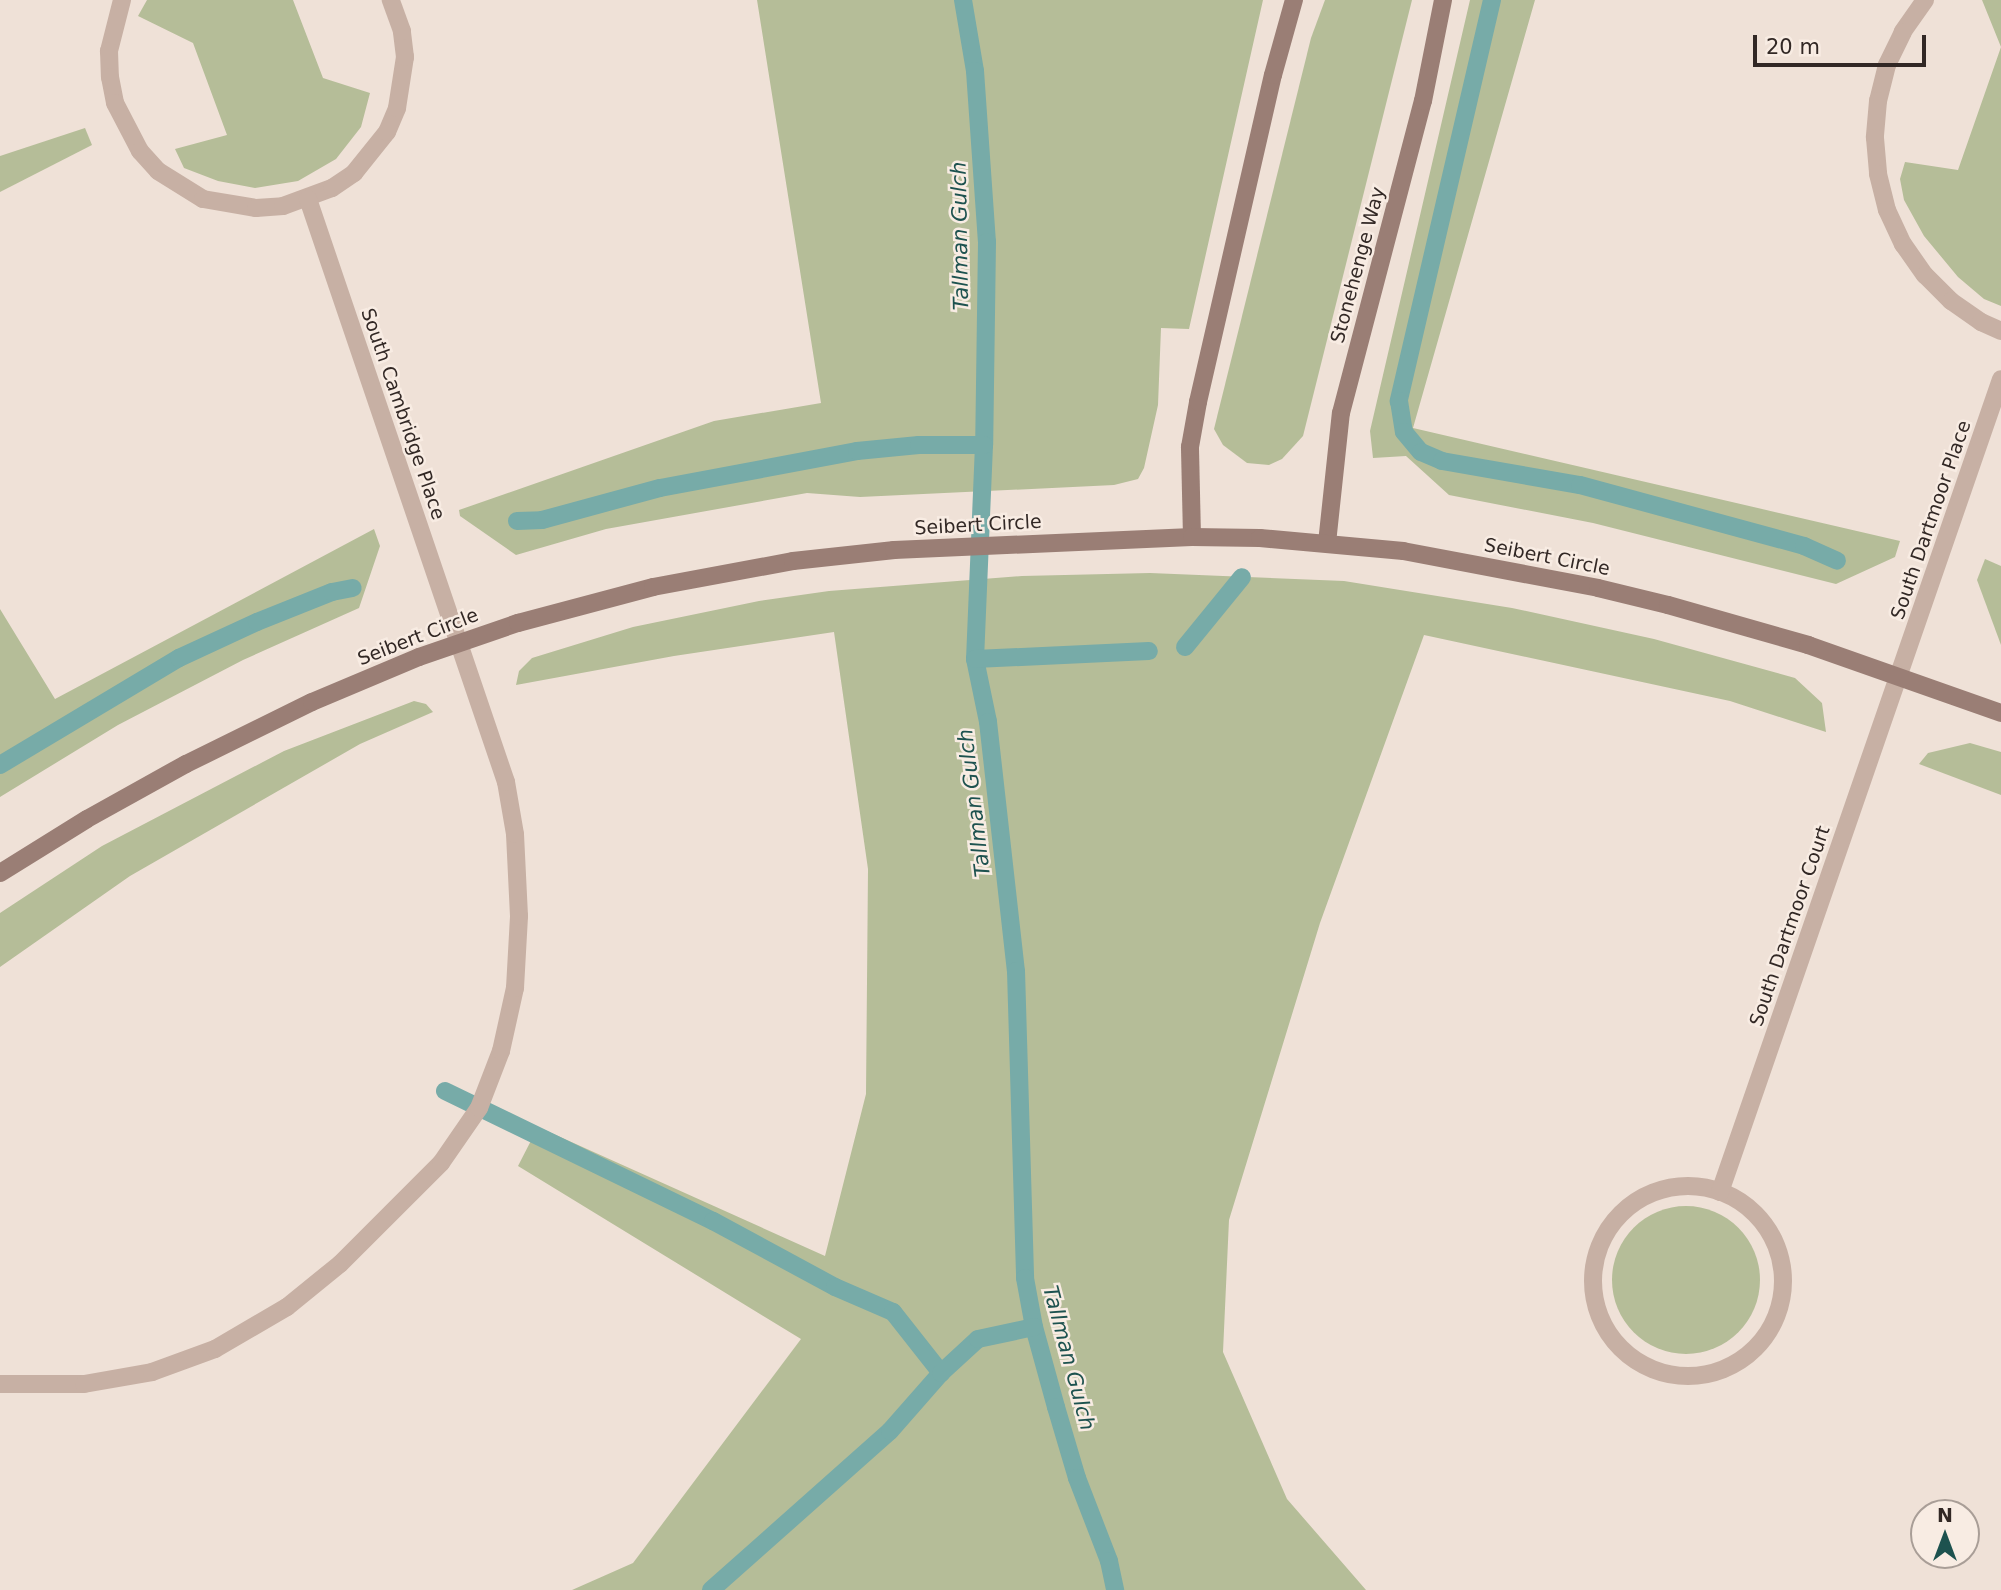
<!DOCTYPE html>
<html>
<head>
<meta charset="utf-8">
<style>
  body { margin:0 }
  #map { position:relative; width:2001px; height:1590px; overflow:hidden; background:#efe1d7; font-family:"DejaVu Sans",sans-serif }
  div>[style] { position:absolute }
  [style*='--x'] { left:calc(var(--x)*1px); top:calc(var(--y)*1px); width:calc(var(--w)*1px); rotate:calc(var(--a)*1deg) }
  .green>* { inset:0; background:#b5bd98 }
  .round { border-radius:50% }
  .stream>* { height:18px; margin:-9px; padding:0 9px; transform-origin:9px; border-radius:9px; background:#77aba8 }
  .street>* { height:18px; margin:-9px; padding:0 9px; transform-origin:9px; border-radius:9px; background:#c7b0a4 }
  .street>.ring { margin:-9px; padding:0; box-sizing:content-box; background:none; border:18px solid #c7b0a4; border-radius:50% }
  .secondary>* { height:18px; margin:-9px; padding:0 9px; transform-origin:9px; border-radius:9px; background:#9a7e75 }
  span { translate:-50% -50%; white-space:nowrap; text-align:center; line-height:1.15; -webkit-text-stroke:5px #f8ece3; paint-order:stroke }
  .street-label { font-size:19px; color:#322825 }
  .water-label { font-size:21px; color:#1d524f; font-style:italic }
  .north { position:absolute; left:1910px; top:1499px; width:70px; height:70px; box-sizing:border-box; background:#f8ece3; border:2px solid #a99e97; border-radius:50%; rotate:0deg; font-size:19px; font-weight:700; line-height:28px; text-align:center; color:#322825 }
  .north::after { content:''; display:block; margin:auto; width:24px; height:32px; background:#1d524f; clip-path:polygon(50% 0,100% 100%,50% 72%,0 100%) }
  .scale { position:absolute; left:1753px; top:35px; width:173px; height:32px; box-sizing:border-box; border:4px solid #322825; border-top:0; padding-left:9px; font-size:21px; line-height:24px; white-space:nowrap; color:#322825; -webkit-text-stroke:5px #f8ece3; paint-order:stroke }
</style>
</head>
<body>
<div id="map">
  <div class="green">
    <i style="clip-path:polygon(147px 0,293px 0,323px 78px,370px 93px,361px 127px,336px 159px,298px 181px,255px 188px,218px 181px,184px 168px,175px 149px,227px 135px,193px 43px,138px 16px)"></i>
    <i style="clip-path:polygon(757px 0,1263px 0,1189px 329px,1161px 328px,1158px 405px,1144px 468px,1138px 479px,1114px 485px,860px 497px,807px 493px,606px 529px,516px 555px,460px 516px,459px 510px,714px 421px,821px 403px)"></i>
    <i style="clip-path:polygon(1325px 0,1412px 0,1303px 436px,1282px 459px,1269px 465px,1247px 463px,1223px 445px,1214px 429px,1311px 38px)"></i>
    <i style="clip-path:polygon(1470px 0,1535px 0,1413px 428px,1900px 541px,1895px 557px,1836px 584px,1593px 523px,1449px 495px,1406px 456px,1373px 458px,1370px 431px)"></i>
    <i style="clip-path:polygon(1982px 0,2001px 0,2001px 306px,1984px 299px,1958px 277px,1924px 236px,1904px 200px,1900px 179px,1905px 162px,1958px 170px,2001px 47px)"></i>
    <i style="clip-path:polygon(85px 128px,92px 145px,0 192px,0 156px)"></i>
    <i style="clip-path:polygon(374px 529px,380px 546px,359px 608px,243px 660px,118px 725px,0 797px,0 609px,55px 699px)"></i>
    <i style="clip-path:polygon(1985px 559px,2001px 566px,2001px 645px,1977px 580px)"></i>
    <i style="clip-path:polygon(1150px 573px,1344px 581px,1512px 608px,1654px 639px,1795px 678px,1822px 703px,1826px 732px,1730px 701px,1424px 635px,1320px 923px,1229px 1220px,1223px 1352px,1287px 1499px,1366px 1590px,572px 1590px,633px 1563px,801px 1339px,518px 1166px,538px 1127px,825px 1256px,866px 1094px,868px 869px,834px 632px,674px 656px,516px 685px,519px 671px,532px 658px,633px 627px,759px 601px,829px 591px,1022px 576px)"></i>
    <i style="clip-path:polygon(414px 701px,426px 704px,433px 712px,360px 744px,130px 876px,0 967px,0 913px,102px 846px,284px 751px)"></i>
    <i style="clip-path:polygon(1970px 743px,2001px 752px,2001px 795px,1919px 764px,1928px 753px)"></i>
    <i class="round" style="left:1612px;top:1206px;width:148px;height:148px"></i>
  </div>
  <div class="stream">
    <i style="--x:963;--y:0;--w:72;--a:80.4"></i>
    <i style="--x:975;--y:71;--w:171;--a:86"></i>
    <i style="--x:987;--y:242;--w:203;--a:90.8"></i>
    <i style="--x:984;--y:445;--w:214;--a:92.4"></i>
    <i style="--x:975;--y:659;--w:64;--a:78.3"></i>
    <i style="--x:988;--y:722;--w:251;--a:83.6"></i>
    <i style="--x:1016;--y:971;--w:307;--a:88.3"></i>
    <i style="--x:1025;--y:1278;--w:50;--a:79.6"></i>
    <i style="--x:1034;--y:1327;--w:83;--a:74.6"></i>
    <i style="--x:1056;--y:1407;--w:74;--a:73.5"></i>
    <i style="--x:1077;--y:1478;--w:89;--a:68.9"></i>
    <i style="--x:1109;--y:1561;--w:30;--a:78"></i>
    <i style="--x:1492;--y:0;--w:412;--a:103.1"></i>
    <i style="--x:1399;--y:401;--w:31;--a:81"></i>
    <i style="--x:1404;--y:432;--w:26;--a:50"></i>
    <i style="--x:1421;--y:452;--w:23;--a:23"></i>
    <i style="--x:1442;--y:461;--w:140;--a:9.9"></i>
    <i style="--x:1580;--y:485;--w:232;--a:15.2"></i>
    <i style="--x:1804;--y:546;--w:36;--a:24"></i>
    <i style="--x:517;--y:521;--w:25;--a:-2"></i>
    <i style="--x:542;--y:520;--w:122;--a:-15.2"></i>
    <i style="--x:660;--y:488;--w:200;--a:-10.6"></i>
    <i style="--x:857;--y:451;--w:62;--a:-5.5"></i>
    <i style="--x:919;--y:445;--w:65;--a:0"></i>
    <i style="--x:1185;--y:647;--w:90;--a:-50.8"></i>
    <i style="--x:975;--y:659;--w:174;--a:-2.6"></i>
    <i style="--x:0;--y:765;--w:209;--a:-30.9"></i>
    <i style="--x:179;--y:658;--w:86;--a:-24.8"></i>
    <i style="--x:257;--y:622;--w:81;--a:-21.8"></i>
    <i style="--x:332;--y:592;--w:21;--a:-11"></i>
    <i style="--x:445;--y:1091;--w:298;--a:25.9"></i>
    <i style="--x:713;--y:1221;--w:139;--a:28.4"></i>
    <i style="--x:835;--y:1287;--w:63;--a:23.3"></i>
    <i style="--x:893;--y:1312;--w:78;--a:51.8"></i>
    <i style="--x:711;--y:1590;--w:239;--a:-41.6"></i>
    <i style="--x:890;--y:1431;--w:77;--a:-48.7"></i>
    <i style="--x:941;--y:1373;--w:50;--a:-42.6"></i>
    <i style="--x:978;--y:1339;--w:57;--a:-12.1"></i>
  </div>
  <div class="street">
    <i style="--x:122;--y:0;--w:53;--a:104.3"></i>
    <i style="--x:109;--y:51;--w:26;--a:88"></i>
    <i style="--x:110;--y:77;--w:26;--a:79"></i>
    <i style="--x:115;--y:103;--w:54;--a:62.5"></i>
    <i style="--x:140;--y:151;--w:27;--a:48"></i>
    <i style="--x:158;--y:171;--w:53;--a:31.9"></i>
    <i style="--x:203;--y:199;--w:54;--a:9.6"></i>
    <i style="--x:256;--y:208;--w:27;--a:-4"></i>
    <i style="--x:283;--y:206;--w:52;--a:-20.2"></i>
    <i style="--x:332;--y:188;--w:27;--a:-34"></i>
    <i style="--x:354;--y:173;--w:53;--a:-51.2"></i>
    <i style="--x:387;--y:132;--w:26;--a:-67"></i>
    <i style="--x:397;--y:108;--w:52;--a:-81.1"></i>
    <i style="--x:405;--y:57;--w:26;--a:-97"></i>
    <i style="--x:402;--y:31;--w:33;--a:-110"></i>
    <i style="--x:1925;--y:0;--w:39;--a:125"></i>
    <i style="--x:1903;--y:32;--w:37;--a:116"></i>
    <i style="--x:1887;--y:65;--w:37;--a:104"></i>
    <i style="--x:1878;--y:101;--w:37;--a:95"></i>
    <i style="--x:1875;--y:138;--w:36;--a:85"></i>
    <i style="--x:1878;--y:174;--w:37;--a:76"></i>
    <i style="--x:1887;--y:210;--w:38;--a:65"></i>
    <i style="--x:1903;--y:244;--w:38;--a:55"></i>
    <i style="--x:1925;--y:275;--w:37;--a:45"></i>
    <i style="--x:1951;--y:301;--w:37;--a:35"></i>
    <i style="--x:1981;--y:322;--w:22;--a:24"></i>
    <i class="ring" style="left:1593px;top:1186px;width:172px;height:172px"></i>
    <i style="--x:1720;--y:1192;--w:860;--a:-70.93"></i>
    <i style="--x:0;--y:1384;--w:84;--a:0"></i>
    <i style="--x:84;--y:1384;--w:69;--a:-10"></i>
    <i style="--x:152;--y:1372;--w:67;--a:-20.1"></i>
    <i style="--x:215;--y:1349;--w:83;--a:-30.3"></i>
    <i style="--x:287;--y:1307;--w:68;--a:-39.1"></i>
    <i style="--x:340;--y:1264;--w:143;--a:-45"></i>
    <i style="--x:441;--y:1163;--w:67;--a:-55.4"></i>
    <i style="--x:479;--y:1108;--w:61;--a:-68.9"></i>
    <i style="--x:501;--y:1051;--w:65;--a:-77.5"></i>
    <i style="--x:515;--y:988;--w:72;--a:-86.8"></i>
    <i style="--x:519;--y:916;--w:82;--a:-92.8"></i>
    <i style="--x:515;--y:834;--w:53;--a:-99.8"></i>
    <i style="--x:506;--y:782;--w:616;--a:-108.76"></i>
  </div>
  <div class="secondary">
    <i style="--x:1192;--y:537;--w:90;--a:-91.3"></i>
    <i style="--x:1190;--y:447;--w:46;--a:-79.9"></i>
    <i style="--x:1198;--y:402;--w:335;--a:-77.1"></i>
    <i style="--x:1273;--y:75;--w:78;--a:-74.4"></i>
    <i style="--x:1327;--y:543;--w:131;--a:-83.9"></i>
    <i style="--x:1341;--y:413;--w:323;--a:-75.3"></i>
    <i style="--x:1423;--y:101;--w:103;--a:-78.8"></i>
    <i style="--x:0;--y:873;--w:102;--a:-31.8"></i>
    <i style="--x:87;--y:819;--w:113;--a:-29.1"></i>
    <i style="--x:186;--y:764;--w:140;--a:-26.2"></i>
    <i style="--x:312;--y:702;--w:116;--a:-22.8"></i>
    <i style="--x:419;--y:657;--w:105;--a:-19"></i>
    <i style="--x:518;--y:623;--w:140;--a:-14.9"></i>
    <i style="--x:653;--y:587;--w:142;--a:-10.5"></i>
    <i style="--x:793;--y:561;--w:102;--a:-6.2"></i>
    <i style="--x:894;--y:550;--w:298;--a:-2.5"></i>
    <i style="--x:1192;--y:537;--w:68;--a:0.8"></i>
    <i style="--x:1260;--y:538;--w:144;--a:5.2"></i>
    <i style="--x:1403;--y:551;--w:198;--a:10.7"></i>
    <i style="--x:1598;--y:588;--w:72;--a:13.7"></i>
    <i style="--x:1668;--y:605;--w:146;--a:15.9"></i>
    <i style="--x:1808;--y:645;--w:205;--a:19.4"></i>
  </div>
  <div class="street-label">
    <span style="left:1358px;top:265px;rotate:-75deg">Stonehenge Way</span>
    <span style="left:403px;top:414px;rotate:71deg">South Cambridge Place</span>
    <span style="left:1931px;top:520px;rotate:-71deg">South Dartmoor Place</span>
    <span style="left:978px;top:525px;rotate:-3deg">Seibert Circle</span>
    <span style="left:1547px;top:557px;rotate:11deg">Seibert Circle</span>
    <span style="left:418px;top:637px;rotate:-21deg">Seibert Circle</span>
    <span style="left:1790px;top:926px;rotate:-71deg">South Dartmoor Court</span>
  </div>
  <div class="water-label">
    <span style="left:960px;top:236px;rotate:-91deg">Tallman Gulch</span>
    <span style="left:974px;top:803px;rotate:-97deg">Tallman Gulch</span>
    <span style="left:1069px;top:1358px;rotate:75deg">Tallman Gulch</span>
  </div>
  <div class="north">N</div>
  <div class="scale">20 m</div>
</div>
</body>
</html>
